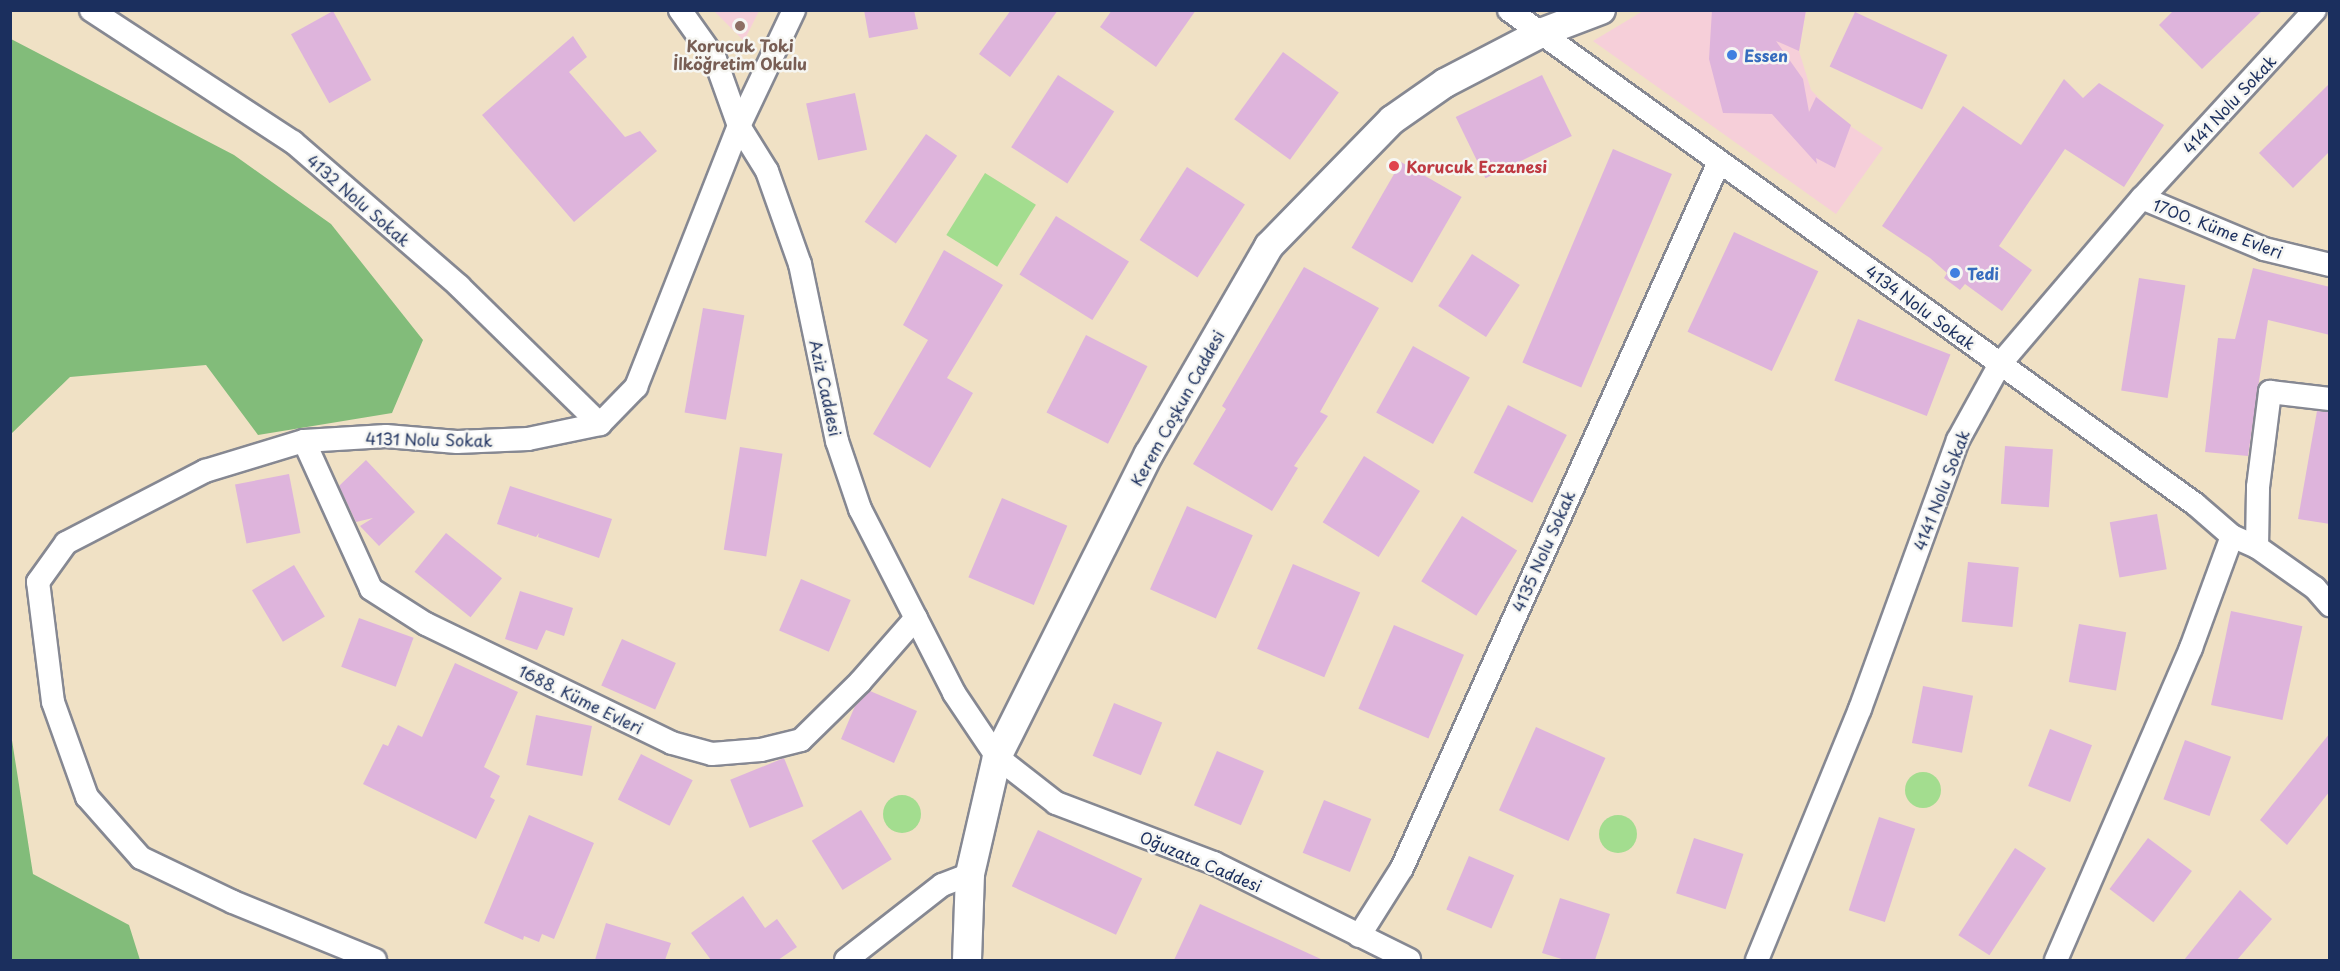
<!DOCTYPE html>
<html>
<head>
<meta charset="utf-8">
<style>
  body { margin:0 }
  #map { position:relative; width:2340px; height:971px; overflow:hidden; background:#f0e1c5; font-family:"Playpen Sans",sans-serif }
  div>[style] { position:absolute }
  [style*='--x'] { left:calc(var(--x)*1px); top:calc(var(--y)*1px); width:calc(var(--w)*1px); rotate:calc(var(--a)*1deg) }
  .built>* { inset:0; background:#f6cfd9 }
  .green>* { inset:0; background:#a3dd8f; transform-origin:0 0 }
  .round { border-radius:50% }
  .forest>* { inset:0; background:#82bc7a }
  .building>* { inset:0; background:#deb4dc; transform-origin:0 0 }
  .roads { filter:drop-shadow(2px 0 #868892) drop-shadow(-2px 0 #868892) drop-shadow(0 2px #868892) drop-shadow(0 -2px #868892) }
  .minor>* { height:22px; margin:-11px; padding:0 11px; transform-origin:11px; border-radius:11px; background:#fff }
  .tertiary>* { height:28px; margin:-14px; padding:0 14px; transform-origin:14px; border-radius:14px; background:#fff }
  .dots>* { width:16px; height:16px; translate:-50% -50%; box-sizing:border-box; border:3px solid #f6f6f2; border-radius:50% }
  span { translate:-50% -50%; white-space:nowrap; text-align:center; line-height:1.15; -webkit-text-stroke:5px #f6f6f2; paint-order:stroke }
  .education-label { font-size:16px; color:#785e54; font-weight:700 }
  .shop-label { font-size:16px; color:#366cbe; font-weight:700 }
  .left { translate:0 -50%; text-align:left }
  .street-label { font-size:16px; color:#1b2f5e }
  .health-label { font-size:16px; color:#be3a42; font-weight:700 }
  .frame { position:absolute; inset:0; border:12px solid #1b2f5e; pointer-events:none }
</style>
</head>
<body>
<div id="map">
  <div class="built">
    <i style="clip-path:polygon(714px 11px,759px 11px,744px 41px)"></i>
    <i style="clip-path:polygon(1643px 11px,1806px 11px,1799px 51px,1811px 90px,1840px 119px,1883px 148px,1836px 214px,1593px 41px)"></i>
  </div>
  <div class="green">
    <i style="left:985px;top:173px;width:60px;height:73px;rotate:32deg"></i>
    <i class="round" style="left:1905px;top:772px;width:36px;height:36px"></i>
    <i class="round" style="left:883px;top:795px;width:38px;height:38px"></i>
    <i class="round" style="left:1599px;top:815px;width:38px;height:38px"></i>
  </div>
  <div class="forest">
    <i style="clip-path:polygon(11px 39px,234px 155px,331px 224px,423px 340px,392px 413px,258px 435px,206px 365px,70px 377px,11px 434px)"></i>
    <i style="clip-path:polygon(11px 734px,33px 874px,129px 925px,140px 960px,11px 960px)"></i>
  </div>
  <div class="building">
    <i style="clip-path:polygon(864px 10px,914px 10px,918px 29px,869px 38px)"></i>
    <i style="clip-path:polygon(1011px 10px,1058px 10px,1010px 77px,979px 54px)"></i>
    <i style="clip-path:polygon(1112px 10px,1196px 10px,1156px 67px,1100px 27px)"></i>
    <i style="clip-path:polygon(1712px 10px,1806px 10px,1799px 51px,1776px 41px,1803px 79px,1809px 112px,1816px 97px,1851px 125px,1835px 168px,1816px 158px,1817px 164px,1772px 114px,1723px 113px,1709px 59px)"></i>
    <i style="clip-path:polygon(2174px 10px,2263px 10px,2202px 69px,2159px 25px)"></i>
    <i style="left:333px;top:11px;width:79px;height:48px;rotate:61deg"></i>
    <i style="left:1855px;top:12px;width:102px;height:60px;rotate:25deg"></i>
    <i style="clip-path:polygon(573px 36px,587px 57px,569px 72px,625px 137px,640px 131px,657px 151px,574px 222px,482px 115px)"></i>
    <i style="left:1283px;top:52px;width:69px;height:83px;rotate:36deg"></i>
    <i style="left:1058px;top:75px;width:67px;height:86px;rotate:33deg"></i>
    <i style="left:1542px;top:75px;width:68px;height:96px;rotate:64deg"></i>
    <i style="clip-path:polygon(2064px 79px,2083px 98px,2099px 83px,2164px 125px,2124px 187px,2065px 149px,1999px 246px,2032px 270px,2002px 311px,1965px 284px,1960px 290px,1944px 278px,1947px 273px,1930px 258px,1882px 226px,1963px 106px,2021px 145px)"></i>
    <i style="clip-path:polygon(2330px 83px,2330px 151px,2293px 188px,2259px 153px)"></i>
    <i style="left:855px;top:93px;width:58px;height:50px;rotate:78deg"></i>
    <i style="left:926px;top:134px;width:38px;height:107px;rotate:35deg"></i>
    <i style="left:1613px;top:149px;width:64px;height:232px;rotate:23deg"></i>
    <i style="left:1401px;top:162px;width:70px;height:99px;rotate:30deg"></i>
    <i style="left:1187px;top:167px;width:69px;height:87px;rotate:33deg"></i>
    <i style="left:1056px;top:216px;width:86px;height:69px;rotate:32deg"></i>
    <i style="left:1734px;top:232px;width:93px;height:110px;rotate:25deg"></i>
    <i style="clip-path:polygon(944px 250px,1003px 285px,947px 378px,973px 393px,930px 468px,873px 434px,928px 340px,903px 325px)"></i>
    <i style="left:1472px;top:254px;width:57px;height:62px;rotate:33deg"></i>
    <i style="clip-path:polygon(1304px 267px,1379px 308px,1320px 412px,1328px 416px,1294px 466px,1298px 468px,1272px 511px,1193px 464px,1226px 409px,1222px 406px)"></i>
    <i style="clip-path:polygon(2253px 268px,2330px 287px,2330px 335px,2268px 320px,2248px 456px,2205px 452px,2218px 338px,2235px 339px)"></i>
    <i style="left:2139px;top:278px;width:47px;height:114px;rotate:9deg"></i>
    <i style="left:703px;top:308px;width:42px;height:106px;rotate:10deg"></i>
    <i style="left:1858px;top:319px;width:99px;height:66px;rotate:21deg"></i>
    <i style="left:1086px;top:335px;width:69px;height:87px;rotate:27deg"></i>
    <i style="left:1413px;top:346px;width:65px;height:76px;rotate:29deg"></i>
    <i style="left:1508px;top:405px;width:66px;height:76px;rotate:27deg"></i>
    <i style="clip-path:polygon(2317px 411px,2330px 412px,2330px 524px,2298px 519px)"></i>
    <i style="left:2005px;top:446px;width:48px;height:58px;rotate:4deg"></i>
    <i style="left:740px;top:447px;width:43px;height:104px;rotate:9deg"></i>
    <i style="left:1364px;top:456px;width:66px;height:78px;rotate:32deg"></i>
    <i style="clip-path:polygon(366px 460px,415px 512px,379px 546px,360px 526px,373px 518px,356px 522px,339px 486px)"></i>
    <i style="left:289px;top:474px;width:60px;height:55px;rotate:79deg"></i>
    <i style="clip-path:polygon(510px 486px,612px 519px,599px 558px,538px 537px,539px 533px,536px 537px,497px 524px)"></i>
    <i style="left:1002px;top:498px;width:71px;height:86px;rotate:23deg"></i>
    <i style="left:1187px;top:506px;width:72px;height:91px;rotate:24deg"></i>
    <i style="left:2157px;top:514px;width:56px;height:48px;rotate:80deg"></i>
    <i style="left:1462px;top:516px;width:65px;height:77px;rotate:32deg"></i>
    <i style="left:446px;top:533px;width:72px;height:50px;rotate:39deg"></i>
    <i style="left:1968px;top:562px;width:51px;height:60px;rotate:6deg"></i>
    <i style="left:1293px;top:564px;width:73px;height:92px;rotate:23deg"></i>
    <i style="left:294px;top:565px;width:60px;height:49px;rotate:59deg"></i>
    <i style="left:801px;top:579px;width:54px;height:56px;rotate:23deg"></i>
    <i style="clip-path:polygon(520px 591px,573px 608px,564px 636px,546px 630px,537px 650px,505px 639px)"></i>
    <i style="left:2231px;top:611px;width:73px;height:96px;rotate:12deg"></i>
    <i style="left:359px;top:618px;width:58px;height:52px;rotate:20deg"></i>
    <i style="left:2079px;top:624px;width:48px;height:59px;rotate:10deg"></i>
    <i style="left:1394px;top:625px;width:76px;height:91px;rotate:23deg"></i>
    <i style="left:622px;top:639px;width:59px;height:51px;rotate:24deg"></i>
    <i style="clip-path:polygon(455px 663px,518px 692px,484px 767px,500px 776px,490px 797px,495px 800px,476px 839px,363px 784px,383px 744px,388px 746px,398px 725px,422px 737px)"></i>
    <i style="left:1923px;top:686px;width:51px;height:58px;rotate:11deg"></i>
    <i style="clip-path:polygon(870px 691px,917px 711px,894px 763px,841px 739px,855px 706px)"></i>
    <i style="left:1114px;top:703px;width:52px;height:57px;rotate:22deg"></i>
    <i style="left:536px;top:715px;width:57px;height:51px;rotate:11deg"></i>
    <i style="left:1536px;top:727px;width:76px;height:91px;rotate:24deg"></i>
    <i style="left:2050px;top:729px;width:45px;height:61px;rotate:21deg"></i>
    <i style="clip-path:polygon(2330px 733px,2330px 791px,2287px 845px,2260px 820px)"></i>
    <i style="left:2185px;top:740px;width:49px;height:63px;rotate:20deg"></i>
    <i style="left:1217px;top:751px;width:51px;height:59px;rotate:23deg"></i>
    <i style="left:641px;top:754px;width:58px;height:51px;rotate:27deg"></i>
    <i style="left:784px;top:758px;width:52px;height:58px;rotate:68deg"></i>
    <i style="left:1324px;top:800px;width:51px;height:57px;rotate:22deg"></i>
    <i style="left:861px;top:810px;width:58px;height:58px;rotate:58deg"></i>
    <i style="clip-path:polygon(529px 815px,594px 843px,554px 939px,542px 934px,539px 942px,524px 936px,523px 940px,484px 923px)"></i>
    <i style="left:1879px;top:817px;width:38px;height:98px;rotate:18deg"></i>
    <i style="left:1038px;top:830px;width:115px;height:62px;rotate:25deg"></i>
    <i style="left:1694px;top:838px;width:52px;height:58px;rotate:18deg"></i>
    <i style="left:2148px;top:838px;width:55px;height:64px;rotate:37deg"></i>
    <i style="left:2015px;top:848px;width:37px;height:104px;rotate:33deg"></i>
    <i style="left:1469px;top:856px;width:49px;height:58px;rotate:23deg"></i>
    <i style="clip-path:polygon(2240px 890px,2272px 919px,2237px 960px,2184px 960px)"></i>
    <i style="clip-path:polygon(743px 896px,765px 928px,777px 919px,797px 947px,778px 960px,711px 960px,691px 933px)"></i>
    <i style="clip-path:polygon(1560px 898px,1610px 914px,1595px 960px,1565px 960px,1542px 953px)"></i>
    <i style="clip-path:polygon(1200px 904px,1323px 960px,1174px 960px)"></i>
    <i style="clip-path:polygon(606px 923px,671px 943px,665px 960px,595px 960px)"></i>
  </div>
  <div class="roads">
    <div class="minor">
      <i style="--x:91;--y:10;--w:241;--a:33.2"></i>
      <i style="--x:293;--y:142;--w:220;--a:40.9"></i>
      <i style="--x:459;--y:286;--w:197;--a:44.4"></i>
      <i style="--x:680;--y:10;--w:60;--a:54.5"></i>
      <i style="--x:715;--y:59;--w:71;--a:70.3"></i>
      <i style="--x:739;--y:126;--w:53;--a:58.1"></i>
      <i style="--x:767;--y:171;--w:99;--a:70.5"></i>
      <i style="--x:800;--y:264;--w:181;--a:78.2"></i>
      <i style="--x:837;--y:441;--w:72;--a:71.3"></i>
      <i style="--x:860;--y:509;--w:207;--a:62.9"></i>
      <i style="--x:954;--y:693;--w:77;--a:56.1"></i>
      <i style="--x:997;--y:757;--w:75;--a:37.9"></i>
      <i style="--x:1056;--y:803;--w:169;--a:20.8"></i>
      <i style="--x:1214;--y:863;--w:218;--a:26.4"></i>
      <i style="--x:1509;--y:10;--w:845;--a:35.76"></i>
      <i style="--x:2195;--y:504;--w:49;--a:40.9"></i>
      <i style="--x:2232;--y:536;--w:27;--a:24"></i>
      <i style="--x:2257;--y:547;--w:71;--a:35.3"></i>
      <i style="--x:2315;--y:588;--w:23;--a:49"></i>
      <i style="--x:2142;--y:198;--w:132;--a:22.7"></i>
      <i style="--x:2264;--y:249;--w:68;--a:13.6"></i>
      <i style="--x:304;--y:441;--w:162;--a:65.6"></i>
      <i style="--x:371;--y:589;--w:65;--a:32.5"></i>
      <i style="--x:426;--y:624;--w:273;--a:25.8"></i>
      <i style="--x:672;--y:743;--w:41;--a:15.4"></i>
      <i style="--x:712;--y:754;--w:49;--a:-4.7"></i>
      <i style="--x:761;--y:750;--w:41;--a:-14"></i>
      <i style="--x:801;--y:740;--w:83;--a:-44.5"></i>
      <i style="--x:860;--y:682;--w:85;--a:-48.8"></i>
      <i style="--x:2257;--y:547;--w:60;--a:-89"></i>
      <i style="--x:2258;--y:487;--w:96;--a:-82.8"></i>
      <i style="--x:2270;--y:392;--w:60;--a:6.7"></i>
      <i style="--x:1359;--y:936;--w:80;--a:-57.7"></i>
      <i style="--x:1402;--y:868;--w:774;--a:-65.82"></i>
      <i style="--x:375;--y:960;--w:153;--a:-157.8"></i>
      <i style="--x:233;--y:902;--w:102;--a:-154.4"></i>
      <i style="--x:141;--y:858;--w:81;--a:-131.5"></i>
      <i style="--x:87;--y:797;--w:101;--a:-109.7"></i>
      <i style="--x:53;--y:702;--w:121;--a:-97.1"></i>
      <i style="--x:38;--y:582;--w:48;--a:-54.3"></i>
      <i style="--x:66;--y:543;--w:157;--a:-27.4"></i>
      <i style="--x:205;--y:471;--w:103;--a:-16.9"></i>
      <i style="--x:304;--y:441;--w:82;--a:-3.5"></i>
      <i style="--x:386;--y:436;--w:71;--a:4.8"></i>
      <i style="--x:457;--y:442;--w:71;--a:-2.4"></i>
      <i style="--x:528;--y:439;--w:74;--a:-11.8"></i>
      <i style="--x:600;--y:424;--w:52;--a:-45.8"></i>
      <i style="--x:636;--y:387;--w:281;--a:-68.5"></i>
      <i style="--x:739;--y:126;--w:128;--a:-64.6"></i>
      <i style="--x:846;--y:960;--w:122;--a:-38"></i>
      <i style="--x:942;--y:885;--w:30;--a:-21"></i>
      <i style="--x:1757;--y:960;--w:271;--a:-67.7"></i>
      <i style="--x:1860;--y:709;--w:286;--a:-70"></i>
      <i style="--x:1958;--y:440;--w:87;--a:-61.1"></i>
      <i style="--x:2000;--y:364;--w:218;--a:-49.5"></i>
      <i style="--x:2142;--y:198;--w:255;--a:-47.4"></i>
      <i style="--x:2056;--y:960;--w:340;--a:-66.6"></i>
      <i style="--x:2191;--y:648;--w:119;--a:-69.9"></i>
    </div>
    <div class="tertiary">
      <i style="--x:967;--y:960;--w:86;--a:-88"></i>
      <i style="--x:970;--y:874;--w:120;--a:-77"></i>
      <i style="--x:997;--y:757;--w:339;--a:-63.4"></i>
      <i style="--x:1149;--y:454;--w:240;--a:-60"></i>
      <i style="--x:1269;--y:246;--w:176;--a:-45.7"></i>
      <i style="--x:1392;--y:120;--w:65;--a:-34.9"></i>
      <i style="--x:1445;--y:83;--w:110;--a:-27.5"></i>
      <i style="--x:1543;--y:32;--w:62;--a:-20.8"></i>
    </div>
  </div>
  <div class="dots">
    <i style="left:740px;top:26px;background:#8d6e63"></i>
    <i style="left:1732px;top:55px;background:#3f7fe0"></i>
    <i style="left:1394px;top:166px;background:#e0444e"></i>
    <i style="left:1955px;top:273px;background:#3f7fe0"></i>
  </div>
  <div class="education-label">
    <span style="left:740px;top:54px">Korucuk Toki<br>İlköğretim Okulu</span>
  </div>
  <div class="shop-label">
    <span class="left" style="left:1744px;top:55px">Essen</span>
    <span class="left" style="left:1967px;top:273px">Tedi</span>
  </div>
  <div class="street-label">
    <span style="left:2229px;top:104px;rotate:-47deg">4141 Nolu Sokak</span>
    <span style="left:359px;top:200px;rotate:41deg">4132 Nolu Sokak</span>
    <span style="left:2218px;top:228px;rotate:21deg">1700. Küme Evleri</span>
    <span style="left:1921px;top:307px;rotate:36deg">4134 Nolu Sokak</span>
    <span style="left:826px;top:388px;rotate:78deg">Aziz Caddesi</span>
    <span style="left:1177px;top:408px;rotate:-61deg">Kerem Coşkun Caddesi</span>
    <span style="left:429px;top:439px;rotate:1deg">4131 Nolu Sokak</span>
    <span style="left:1941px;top:490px;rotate:-69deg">4141 Nolu Sokak</span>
    <span style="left:1543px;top:551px;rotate:-66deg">4135 Nolu Sokak</span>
    <span style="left:581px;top:699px;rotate:26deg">1688. Küme Evleri</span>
    <span style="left:1201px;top:861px;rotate:23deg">Oğuzata Caddesi</span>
  </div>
  <div class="health-label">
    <span class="left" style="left:1406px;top:166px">Korucuk Eczanesi</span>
  </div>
  <div class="frame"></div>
</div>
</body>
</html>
